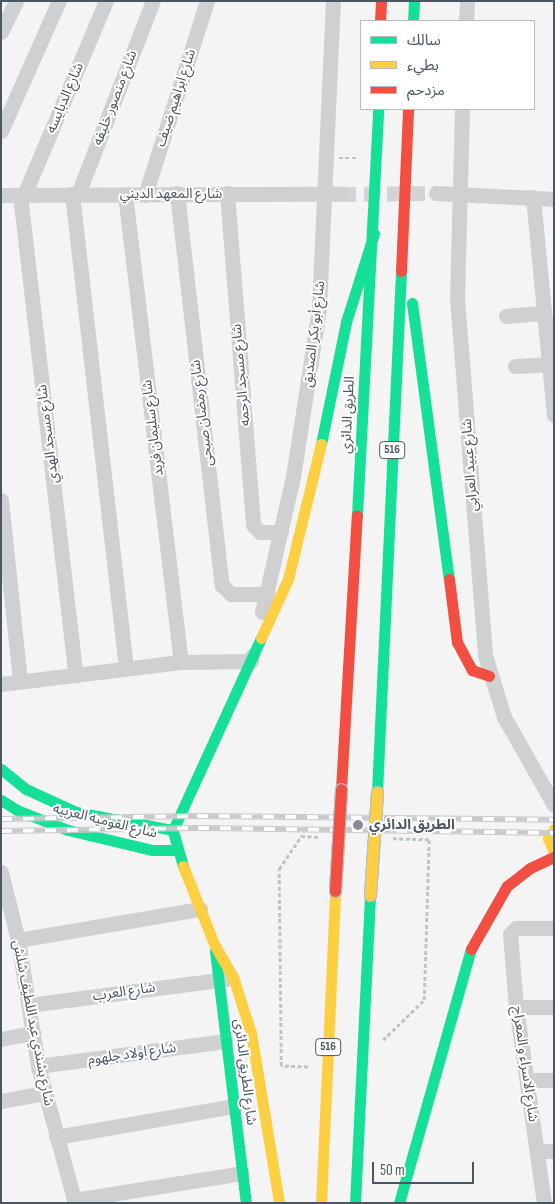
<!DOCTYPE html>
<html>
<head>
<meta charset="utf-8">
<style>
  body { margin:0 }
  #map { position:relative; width:555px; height:1204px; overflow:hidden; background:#f4f4f4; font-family:"Sofia Sans Condensed","Noto Sans Arabic",sans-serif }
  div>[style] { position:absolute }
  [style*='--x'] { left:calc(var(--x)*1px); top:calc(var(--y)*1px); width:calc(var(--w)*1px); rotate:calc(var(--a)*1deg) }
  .street-tunnel>* { height:15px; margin-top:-7.5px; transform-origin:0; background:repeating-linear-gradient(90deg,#d2d4d7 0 15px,transparent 0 23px) }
  .path>* { height:2.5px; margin-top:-1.25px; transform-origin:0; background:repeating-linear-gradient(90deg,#bcc7c4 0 4px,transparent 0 6.5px) }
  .street>* { height:15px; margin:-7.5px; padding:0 7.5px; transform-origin:7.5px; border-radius:7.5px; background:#ced0d2 }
  .fast>* { height:11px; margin:-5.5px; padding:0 5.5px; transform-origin:5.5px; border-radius:5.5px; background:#16e098 }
  .slow>* { height:11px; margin:-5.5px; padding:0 5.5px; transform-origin:5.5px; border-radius:5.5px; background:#ffcf43 }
  .jam>* { height:11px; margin:-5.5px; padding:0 5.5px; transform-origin:5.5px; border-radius:5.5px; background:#f24e42 }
  .rail>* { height:5.5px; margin-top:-2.75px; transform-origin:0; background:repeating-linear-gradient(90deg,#fff 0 11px,#c9cacc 0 22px); box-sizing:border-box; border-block:1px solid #c9cacc }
  .bridges { filter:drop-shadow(1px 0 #b9bec3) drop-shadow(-1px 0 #b9bec3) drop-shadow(0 1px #b9bec3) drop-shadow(0 -1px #b9bec3) }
  .slow-bridge>* { height:11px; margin:-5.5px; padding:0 5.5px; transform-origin:5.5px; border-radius:5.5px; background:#ffcf43 }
  .jam-bridge>* { height:11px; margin:-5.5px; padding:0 5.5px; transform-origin:5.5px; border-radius:5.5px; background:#f24e42 }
  .dots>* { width:14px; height:14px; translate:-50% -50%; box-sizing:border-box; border:2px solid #fff; border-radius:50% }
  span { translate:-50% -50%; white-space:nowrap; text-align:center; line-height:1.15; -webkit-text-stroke:4px #fff; paint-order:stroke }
  .shield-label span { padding:1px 4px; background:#fff; border:1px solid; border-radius:4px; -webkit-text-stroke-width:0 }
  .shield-label { font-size:12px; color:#4a5661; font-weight:700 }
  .street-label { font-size:14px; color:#4a5661 }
  .poi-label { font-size:14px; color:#4a5661; font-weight:700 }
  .left { translate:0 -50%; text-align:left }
  .frame { position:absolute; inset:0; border:2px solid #4a5661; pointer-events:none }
  .legend { position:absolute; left:360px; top:20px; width:175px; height:90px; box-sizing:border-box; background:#fff; border:1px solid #b7bbc0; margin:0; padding:6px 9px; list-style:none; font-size:15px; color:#4a5661 }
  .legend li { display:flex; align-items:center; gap:10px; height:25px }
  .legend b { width:25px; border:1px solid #b7bbc0 }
  .scale { position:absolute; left:372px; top:1162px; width:102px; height:22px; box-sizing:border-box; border:2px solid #4a5661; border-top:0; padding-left:6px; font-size:15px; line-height:18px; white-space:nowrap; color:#4a5661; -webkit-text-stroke:4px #fff; paint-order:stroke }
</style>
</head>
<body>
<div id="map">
  <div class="street-tunnel">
    <i style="--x:341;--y:194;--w:95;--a:-0.6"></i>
  </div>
  <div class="path">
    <i style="--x:339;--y:158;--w:17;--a:0"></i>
    <i style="--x:383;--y:1040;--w:57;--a:-44.3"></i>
    <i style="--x:424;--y:1000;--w:160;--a:-88.2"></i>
    <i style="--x:429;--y:840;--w:36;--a:-178"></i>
    <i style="--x:308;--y:1067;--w:27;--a:-178"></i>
    <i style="--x:281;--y:1066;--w:197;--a:-90.6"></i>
    <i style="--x:279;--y:869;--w:40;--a:-56"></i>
    <i style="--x:301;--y:836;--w:19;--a:3"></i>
  </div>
  <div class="street">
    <i style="--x:466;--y:21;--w:20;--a:-87"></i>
    <i style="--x:1;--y:32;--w:34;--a:-64"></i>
    <i style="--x:462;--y:109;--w:189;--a:91.5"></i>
    <i style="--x:457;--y:298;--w:358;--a:85.5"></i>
    <i style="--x:485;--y:655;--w:65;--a:73"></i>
    <i style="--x:504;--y:717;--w:101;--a:60.4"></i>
    <i style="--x:1;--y:131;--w:142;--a:-66"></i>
    <i style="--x:177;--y:193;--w:395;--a:83.5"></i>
    <i style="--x:222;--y:585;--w:13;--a:45"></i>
    <i style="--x:231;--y:594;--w:36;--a:0"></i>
    <i style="--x:227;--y:193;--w:333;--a:85.5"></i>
    <i style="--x:253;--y:525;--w:10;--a:45"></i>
    <i style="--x:260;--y:532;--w:21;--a:0"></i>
    <i style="--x:436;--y:193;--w:118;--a:2.9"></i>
    <i style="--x:72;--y:194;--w:476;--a:83.5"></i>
    <i style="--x:78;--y:194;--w:207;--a:-68.8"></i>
    <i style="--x:125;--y:194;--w:471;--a:83.2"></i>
    <i style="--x:1;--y:195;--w:340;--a:-0.2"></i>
    <i style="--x:20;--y:195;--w:482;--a:83.4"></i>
    <i style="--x:24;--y:195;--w:211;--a:-67.1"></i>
    <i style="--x:145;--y:195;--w:204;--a:-72.3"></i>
    <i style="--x:533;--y:197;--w:219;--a:84.5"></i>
    <i style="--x:506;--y:316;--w:38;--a:-5"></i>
    <i style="--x:515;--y:366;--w:34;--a:-3"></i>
    <i style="--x:1;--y:500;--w:182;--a:84"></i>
    <i style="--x:262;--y:612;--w:139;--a:-77.1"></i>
    <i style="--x:293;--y:477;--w:170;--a:-81.2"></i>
    <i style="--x:319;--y:309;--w:308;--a:-87.4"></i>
    <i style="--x:1;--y:684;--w:181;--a:-7"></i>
    <i style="--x:181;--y:662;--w:70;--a:-0.8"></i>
    <i style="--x:251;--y:661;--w:5;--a:-79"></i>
    <i style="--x:1;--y:872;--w:70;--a:76"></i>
    <i style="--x:18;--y:940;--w:128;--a:81"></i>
    <i style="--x:38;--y:1066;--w:142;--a:74.9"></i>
    <i style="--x:18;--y:940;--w:185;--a:-9.7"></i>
    <i style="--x:29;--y:1005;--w:199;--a:-7.5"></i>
    <i style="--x:516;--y:1007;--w:38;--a:0"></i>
    <i style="--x:1;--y:1039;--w:33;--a:-11"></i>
    <i style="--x:38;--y:1066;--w:189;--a:-7.6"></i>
    <i style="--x:527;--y:1080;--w:27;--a:0"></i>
    <i style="--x:1;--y:1101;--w:45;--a:-10.3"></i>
    <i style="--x:56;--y:1137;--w:181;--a:-9.9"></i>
    <i style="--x:537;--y:1151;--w:17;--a:0"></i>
    <i style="--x:74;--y:1200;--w:170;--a:-9.1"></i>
    <i style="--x:544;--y:1203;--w:198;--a:-98.1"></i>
    <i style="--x:516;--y:1007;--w:73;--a:-94.7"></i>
    <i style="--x:510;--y:934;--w:8;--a:-45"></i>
    <i style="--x:516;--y:928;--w:38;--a:0"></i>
  </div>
  <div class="fast">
    <i style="--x:413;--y:21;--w:20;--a:-87"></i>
    <i style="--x:412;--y:303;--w:278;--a:82.4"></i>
    <i style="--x:321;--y:444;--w:125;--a:-78.4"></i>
    <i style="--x:346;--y:322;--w:93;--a:-72.5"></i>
    <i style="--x:357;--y:515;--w:407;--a:-87"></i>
    <i style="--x:1;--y:769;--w:32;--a:39"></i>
    <i style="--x:26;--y:789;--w:55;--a:24.7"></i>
    <i style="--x:76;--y:812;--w:99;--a:10.5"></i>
    <i style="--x:377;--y:792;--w:522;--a:-87.36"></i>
    <i style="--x:1;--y:800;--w:19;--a:32"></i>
    <i style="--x:17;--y:810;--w:55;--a:21.4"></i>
    <i style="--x:68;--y:830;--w:86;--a:13.4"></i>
    <i style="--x:152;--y:850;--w:24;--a:0"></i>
    <i style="--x:183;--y:866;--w:37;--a:-106"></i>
    <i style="--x:173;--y:830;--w:211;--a:-65.4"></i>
    <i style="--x:215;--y:951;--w:254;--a:83"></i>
    <i style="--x:355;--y:1203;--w:308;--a:-87.2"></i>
    <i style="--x:399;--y:1203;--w:264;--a:-74.2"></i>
  </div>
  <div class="slow">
    <i style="--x:261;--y:638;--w:65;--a:-65.4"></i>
    <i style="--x:288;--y:579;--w:139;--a:-76.3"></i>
    <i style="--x:554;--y:829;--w:11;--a:124"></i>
    <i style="--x:548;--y:838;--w:16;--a:68"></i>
    <i style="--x:183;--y:866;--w:84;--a:68.3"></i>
    <i style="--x:214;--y:944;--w:38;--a:60"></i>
    <i style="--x:233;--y:977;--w:59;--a:72.2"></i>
    <i style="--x:251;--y:1033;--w:172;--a:80.6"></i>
    <i style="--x:321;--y:1203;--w:312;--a:-87.4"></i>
  </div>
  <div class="jam">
    <i style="--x:380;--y:21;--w:20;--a:-87"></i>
    <i style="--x:401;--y:271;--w:162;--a:-87.5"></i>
    <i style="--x:449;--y:579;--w:64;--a:82.8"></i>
    <i style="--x:457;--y:642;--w:32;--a:62"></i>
    <i style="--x:472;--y:670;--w:18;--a:19"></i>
    <i style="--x:341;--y:789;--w:274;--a:-86.7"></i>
    <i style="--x:471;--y:949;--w:73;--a:-60.3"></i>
    <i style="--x:507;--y:886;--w:29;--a:-38"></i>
    <i style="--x:530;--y:868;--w:26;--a:-25"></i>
  </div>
  <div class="rail">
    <i style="--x:1;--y:819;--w:196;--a:-0.9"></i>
    <i style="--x:197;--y:816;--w:357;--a:0.6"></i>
    <i style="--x:1;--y:831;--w:197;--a:-0.9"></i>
    <i style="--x:198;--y:828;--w:356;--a:0.8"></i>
  </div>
  <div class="bridges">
    <div class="slow-bridge">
      <i style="--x:370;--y:895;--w:103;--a:-86.1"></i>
    </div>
    <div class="jam-bridge">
      <i style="--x:335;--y:891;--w:102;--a:-86.6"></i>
    </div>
  </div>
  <div class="dots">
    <i style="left:358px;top:825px;background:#868d94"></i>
  </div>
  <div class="shield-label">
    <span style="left:392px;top:450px">516</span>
    <span style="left:328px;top:1047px">516</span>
  </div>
  <div class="street-label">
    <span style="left:65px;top:98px;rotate:-67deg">شارع الدبايسه</span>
    <span style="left:115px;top:98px;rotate:-69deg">شارع منصور خليفه</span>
    <span style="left:176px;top:98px;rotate:-72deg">شارع ابراهيم ضيف</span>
    <span style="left:171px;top:194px">شارع المعهد الديني</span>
    <span style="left:314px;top:334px;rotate:-83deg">شارع أبو بكر الصديق</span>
    <span style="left:241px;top:375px;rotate:-95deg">شارع مسجد الرحمه</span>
    <span style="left:202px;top:413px;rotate:-97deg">شارع رمضان صبحى</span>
    <span style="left:348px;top:415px;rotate:-87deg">الطريق الدائري</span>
    <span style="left:153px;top:428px;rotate:-97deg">شارع سليمان فريد</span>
    <span style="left:48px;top:434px;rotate:-97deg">شارع مسجد الهدي</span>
    <span style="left:470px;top:465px;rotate:-94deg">شارع عبيد العرابي</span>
    <span style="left:105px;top:821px;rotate:14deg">شارع القوميه العربيه</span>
    <span style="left:124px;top:992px;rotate:-8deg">شارع العرب</span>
    <span style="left:33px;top:1023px;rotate:79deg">شارع بشندي عبد اللطيف شلش</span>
    <span style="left:132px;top:1054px;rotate:-8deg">شارع اولاد جلهوم</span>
    <span style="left:525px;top:1064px;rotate:82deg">شارع الاسراء و المعراج</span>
    <span style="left:245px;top:1072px;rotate:83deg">شارع الطريق الدائرى</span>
  </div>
  <div class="poi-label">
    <span class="left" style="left:369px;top:825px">الطريق الدائري</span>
  </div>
  <div class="frame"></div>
  <ul class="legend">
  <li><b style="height:6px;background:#16e098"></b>سالك</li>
  <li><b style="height:6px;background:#ffcf43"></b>بطيء</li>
  <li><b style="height:6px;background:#f24e42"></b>مزدحم</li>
  </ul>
  <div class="scale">50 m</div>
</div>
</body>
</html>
